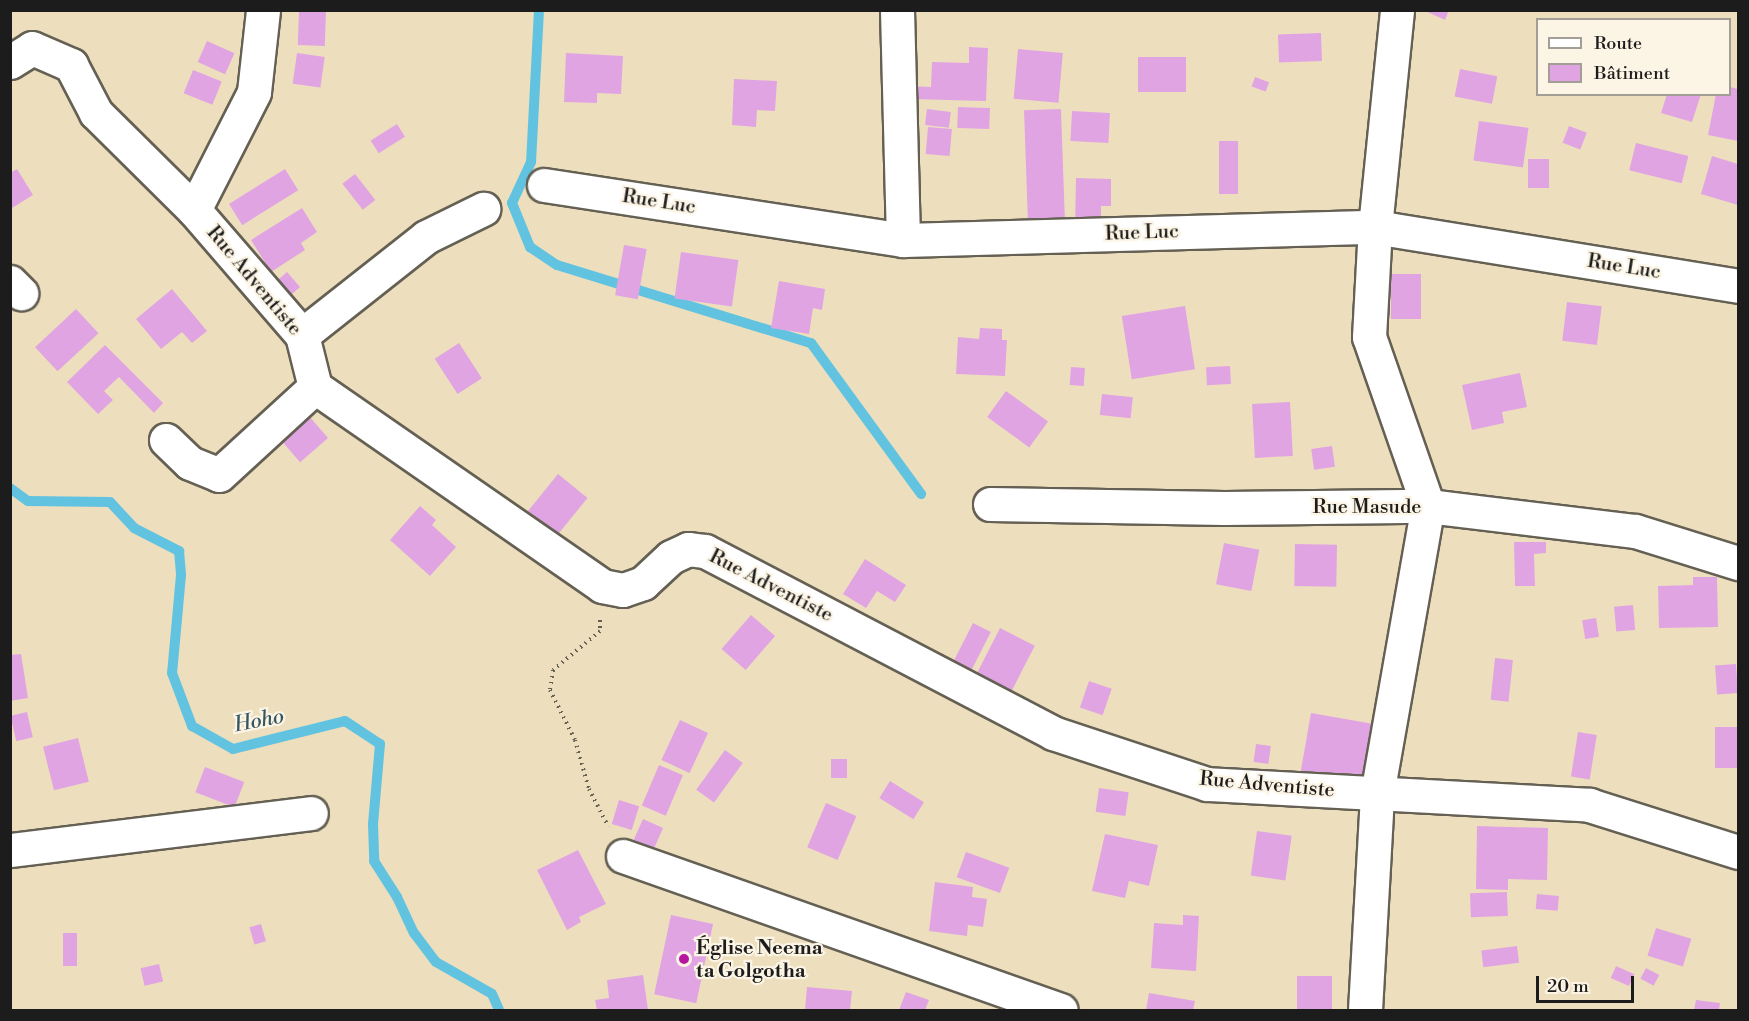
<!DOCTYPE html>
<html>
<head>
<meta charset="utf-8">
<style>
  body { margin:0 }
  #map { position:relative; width:1749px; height:1021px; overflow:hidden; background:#eddfbd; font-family:"Libre Bodoni",serif }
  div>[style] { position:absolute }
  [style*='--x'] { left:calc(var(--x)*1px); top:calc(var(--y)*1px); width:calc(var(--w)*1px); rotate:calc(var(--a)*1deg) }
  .stream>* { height:10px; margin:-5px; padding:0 5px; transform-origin:5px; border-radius:5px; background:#62c3e1 }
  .building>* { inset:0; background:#e1a4e3; transform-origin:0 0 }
  .path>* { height:4px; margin-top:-2px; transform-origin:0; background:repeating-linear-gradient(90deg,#656054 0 1.5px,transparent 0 6px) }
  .roads { filter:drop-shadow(2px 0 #656054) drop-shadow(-2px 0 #656054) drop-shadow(0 2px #656054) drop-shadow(0 -2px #656054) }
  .minor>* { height:33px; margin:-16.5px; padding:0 16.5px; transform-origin:16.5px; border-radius:16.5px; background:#fff }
  .dots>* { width:16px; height:16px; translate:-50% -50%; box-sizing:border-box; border:3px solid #fcf5e5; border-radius:50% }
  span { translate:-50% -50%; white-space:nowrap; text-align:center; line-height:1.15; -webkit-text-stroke:4.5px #fcf5e5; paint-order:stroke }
  .street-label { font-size:20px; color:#1c1c1c }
  .poi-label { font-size:20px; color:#1c1c1c; font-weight:700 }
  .left { translate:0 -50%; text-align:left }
  .water-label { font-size:21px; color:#345661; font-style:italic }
  .frame { position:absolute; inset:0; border:12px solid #1c1c1c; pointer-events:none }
  .legend { position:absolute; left:1536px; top:18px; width:195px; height:78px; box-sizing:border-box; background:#fcf5e5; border:2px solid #a29e95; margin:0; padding:8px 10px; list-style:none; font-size:18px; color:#1c1c1c }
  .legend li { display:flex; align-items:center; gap:12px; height:30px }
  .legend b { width:30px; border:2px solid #a29e95 }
  .scale { position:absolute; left:1536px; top:976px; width:98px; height:27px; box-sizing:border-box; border:3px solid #1c1c1c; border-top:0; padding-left:8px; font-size:18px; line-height:21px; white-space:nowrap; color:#1c1c1c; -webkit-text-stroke:4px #fcf5e5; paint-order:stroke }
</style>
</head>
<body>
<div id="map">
  <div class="stream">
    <i style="--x:539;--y:10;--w:152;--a:93"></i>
    <i style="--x:531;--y:162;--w:45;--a:114.9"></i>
    <i style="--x:512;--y:203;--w:48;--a:67.8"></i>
    <i style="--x:530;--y:247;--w:32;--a:34"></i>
    <i style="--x:557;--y:265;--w:266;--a:17.1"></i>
    <i style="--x:811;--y:343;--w:187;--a:53.9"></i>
    <i style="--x:10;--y:488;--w:22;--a:36"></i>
    <i style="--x:28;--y:501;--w:82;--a:0.7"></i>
    <i style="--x:110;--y:502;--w:35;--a:47"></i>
    <i style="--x:134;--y:528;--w:51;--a:27.1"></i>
    <i style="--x:179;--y:551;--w:24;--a:85"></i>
    <i style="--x:181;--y:575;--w:98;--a:95.2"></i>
    <i style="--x:172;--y:673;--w:57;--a:69.3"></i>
    <i style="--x:192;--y:726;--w:47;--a:29.3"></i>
    <i style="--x:233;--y:749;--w:115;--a:-14"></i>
    <i style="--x:345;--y:721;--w:42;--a:33.3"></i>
    <i style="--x:380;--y:744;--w:80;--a:95"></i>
    <i style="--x:373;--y:824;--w:37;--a:88"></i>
    <i style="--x:374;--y:861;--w:43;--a:57.4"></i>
    <i style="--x:397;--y:897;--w:40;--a:65"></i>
    <i style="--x:414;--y:933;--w:36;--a:53"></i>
    <i style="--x:436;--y:962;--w:64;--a:29.7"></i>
    <i style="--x:492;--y:994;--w:17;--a:66"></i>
  </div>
  <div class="building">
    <i style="clip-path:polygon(1423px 10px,1449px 10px,1445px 20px)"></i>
    <i style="left:299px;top:11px;width:27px;height:34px;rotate:2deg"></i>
    <i style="left:1321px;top:33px;width:28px;height:43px;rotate:88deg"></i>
    <i style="left:207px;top:41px;width:30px;height:23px;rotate:24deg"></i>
    <i style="clip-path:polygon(969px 47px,988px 48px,986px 101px,909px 99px,909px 86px,931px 87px,932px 62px,969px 63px)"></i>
    <i style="left:1018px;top:49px;width:45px;height:50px;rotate:5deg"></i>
    <i style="left:297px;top:53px;width:28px;height:31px;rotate:8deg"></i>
    <i style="clip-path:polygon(566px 53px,623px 56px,621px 94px,597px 93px,597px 103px,564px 102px)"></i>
    <i style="left:1138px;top:57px;width:48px;height:35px"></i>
    <i style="left:1460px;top:69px;width:38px;height:28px;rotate:11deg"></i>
    <i style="left:193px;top:70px;width:31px;height:25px;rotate:22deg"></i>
    <i style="left:1255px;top:77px;width:15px;height:10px;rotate:20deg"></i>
    <i style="clip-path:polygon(734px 79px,777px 81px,775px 111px,757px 110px,756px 127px,732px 125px)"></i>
    <i style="clip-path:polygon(1730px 87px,1738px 89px,1738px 141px,1708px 135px,1716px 94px,1730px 94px)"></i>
    <i style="clip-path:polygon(1667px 94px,1701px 94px,1692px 122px,1661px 113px)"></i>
    <i style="left:958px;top:107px;width:32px;height:21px;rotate:2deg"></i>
    <i style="left:927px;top:109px;width:24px;height:16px;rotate:7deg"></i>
    <i style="left:1061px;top:109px;width:117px;height:37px;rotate:88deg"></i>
    <i style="left:1072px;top:111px;width:38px;height:30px;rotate:3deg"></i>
    <i style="left:1479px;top:121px;width:50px;height:40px;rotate:8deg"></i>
    <i style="left:397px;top:124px;width:15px;height:31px;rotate:58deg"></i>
    <i style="left:1569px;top:126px;width:19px;height:18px;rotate:21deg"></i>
    <i style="left:928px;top:127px;width:24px;height:27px;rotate:5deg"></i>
    <i style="left:1219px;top:141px;width:19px;height:53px"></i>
    <i style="left:1636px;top:143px;width:54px;height:28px;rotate:14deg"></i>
    <i style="clip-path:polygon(1712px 156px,1738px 164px,1738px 205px,1701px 194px)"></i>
    <i style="left:1528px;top:159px;width:21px;height:29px"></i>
    <i style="clip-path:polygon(17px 169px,33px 195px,12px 208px,10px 173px)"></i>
    <i style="left:285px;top:169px;width:25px;height:66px;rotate:58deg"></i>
    <i style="left:355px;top:174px;width:33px;height:16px;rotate:52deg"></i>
    <i style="clip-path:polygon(1076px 178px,1111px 179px,1111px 206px,1101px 206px,1101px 229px,1075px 229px)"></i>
    <i style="clip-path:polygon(302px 208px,317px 232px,301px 243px,305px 250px,271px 272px,251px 240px)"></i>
    <i style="left:624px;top:245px;width:23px;height:51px;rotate:10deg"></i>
    <i style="left:681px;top:252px;width:58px;height:47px;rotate:8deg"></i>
    <i style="left:287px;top:272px;width:20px;height:21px;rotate:49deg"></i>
    <i style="left:1391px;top:274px;width:30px;height:45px"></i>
    <i style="clip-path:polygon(779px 281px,825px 289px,822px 310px,813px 308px,809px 334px,771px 328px)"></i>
    <i style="clip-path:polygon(172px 289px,207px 331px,192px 343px,182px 332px,161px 349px,136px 319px)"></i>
    <i style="left:1567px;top:302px;width:35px;height:39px;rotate:7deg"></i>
    <i style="left:1185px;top:306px;width:64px;height:64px;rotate:81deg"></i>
    <i style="left:76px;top:309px;width:33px;height:56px;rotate:47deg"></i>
    <i style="clip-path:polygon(980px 328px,1002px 329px,1002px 340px,1007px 340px,1005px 376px,956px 374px,958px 337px,979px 339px)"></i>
    <i style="left:459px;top:343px;width:42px;height:29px;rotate:57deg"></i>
    <i style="clip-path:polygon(105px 345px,163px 403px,154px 413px,119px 377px,104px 391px,113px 400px,98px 414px,67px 382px)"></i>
    <i style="left:1230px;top:366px;width:18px;height:24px;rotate:87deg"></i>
    <i style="left:1071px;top:367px;width:14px;height:18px;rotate:4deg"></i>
    <i style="clip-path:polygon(1520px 373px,1527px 407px,1502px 412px,1504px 423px,1472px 430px,1462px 385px)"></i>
    <i style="left:1006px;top:391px;width:52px;height:32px;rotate:36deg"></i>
    <i style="left:1102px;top:394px;width:31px;height:21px;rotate:6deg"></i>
    <i style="left:1290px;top:402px;width:54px;height:38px;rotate:87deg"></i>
    <i style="left:309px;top:416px;width:29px;height:37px;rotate:49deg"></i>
    <i style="left:1332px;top:446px;width:21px;height:21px;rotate:82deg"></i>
    <i style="left:558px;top:474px;width:38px;height:48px;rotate:39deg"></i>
    <i style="clip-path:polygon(420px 506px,436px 520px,432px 525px,456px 547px,430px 576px,390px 540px)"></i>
    <i style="clip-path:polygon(1514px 542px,1546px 542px,1546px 553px,1534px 554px,1535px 586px,1515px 586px)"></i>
    <i style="left:1224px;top:543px;width:36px;height:42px;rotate:11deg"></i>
    <i style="left:1295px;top:544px;width:42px;height:42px;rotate:1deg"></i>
    <i style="clip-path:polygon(865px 559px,906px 585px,895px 602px,877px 591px,866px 608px,843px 594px)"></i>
    <i style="clip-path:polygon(1693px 577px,1717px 577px,1718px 627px,1659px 628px,1658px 586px,1693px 585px)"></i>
    <i style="left:1633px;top:605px;width:25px;height:19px;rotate:85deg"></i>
    <i style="left:751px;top:615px;width:32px;height:45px;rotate:41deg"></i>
    <i style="left:1596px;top:618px;width:19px;height:14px;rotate:81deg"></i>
    <i style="left:973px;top:623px;width:20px;height:47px;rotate:27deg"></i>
    <i style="left:1000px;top:628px;width:39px;height:55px;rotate:27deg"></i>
    <i style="clip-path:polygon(21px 654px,28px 698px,10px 701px,10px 655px)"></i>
    <i style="left:1495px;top:658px;width:18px;height:42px;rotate:6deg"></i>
    <i style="left:1736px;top:664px;width:29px;height:21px;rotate:86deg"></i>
    <i style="left:1089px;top:681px;width:24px;height:28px;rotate:19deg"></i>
    <i style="left:27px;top:712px;width:26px;height:17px;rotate:77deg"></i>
    <i style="left:1311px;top:713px;width:65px;height:61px;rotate:10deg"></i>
    <i style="left:680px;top:720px;width:31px;height:44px;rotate:25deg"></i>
    <i style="left:1715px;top:727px;width:23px;height:41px"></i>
    <i style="left:1578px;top:732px;width:19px;height:45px;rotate:9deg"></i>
    <i style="left:78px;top:738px;width:45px;height:36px;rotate:76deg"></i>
    <i style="left:1256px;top:744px;width:15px;height:18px;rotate:8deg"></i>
    <i style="left:725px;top:750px;width:22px;height:49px;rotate:36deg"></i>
    <i style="left:831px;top:759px;width:16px;height:19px"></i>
    <i style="left:659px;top:765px;width:26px;height:44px;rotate:23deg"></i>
    <i style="left:205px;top:767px;width:42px;height:27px;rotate:21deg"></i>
    <i style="left:890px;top:781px;width:40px;height:20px;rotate:32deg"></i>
    <i style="left:1099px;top:788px;width:30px;height:24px;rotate:8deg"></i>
    <i style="left:619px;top:800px;width:21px;height:25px;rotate:17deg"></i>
    <i style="left:826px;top:803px;width:33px;height:48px;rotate:23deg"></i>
    <i style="left:643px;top:819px;width:22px;height:26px;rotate:24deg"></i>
    <i style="clip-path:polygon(1477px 826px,1548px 828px,1547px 880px,1508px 879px,1508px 890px,1476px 889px)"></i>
    <i style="left:1257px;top:831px;width:35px;height:45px;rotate:8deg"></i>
    <i style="clip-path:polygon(1105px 834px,1158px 845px,1149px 886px,1129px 881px,1125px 898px,1092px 891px)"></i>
    <i style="clip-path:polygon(578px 850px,606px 904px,579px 917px,581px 922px,567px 930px,537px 870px)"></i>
    <i style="left:966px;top:852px;width:46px;height:27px;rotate:20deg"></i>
    <i style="clip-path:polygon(935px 882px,973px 887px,972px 897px,987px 899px,983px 927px,968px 925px,967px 936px,929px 931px)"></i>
    <i style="left:1507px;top:892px;width:24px;height:37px;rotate:88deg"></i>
    <i style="left:1537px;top:894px;width:22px;height:15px;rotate:5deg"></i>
    <i style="left:671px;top:915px;width:43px;height:81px;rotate:12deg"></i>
    <i style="clip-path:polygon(1183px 915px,1199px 916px,1196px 971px,1151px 968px,1154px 923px,1183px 925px)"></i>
    <i style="left:261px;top:924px;width:18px;height:12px;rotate:74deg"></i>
    <i style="left:1656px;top:928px;width:37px;height:29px;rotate:17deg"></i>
    <i style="left:63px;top:933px;width:14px;height:33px"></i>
    <i style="left:1517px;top:946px;width:17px;height:36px;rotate:83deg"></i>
    <i style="left:159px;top:964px;width:18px;height:19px;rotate:77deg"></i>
    <i style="left:1616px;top:966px;width:20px;height:13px;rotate:24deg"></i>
    <i style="left:1646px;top:968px;width:15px;height:12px;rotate:28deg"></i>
    <i style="clip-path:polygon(643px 975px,648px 1010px,597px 1010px,595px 1000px,609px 998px,607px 980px)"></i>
    <i style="left:1297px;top:976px;width:35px;height:34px"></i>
    <i style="clip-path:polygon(807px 987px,852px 991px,850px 1010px,805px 1010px)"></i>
    <i style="clip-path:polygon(906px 992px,929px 1000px,925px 1010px,899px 1010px)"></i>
    <i style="clip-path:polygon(1149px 993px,1195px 1001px,1193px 1010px,1146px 1010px)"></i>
    <i style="clip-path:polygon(1696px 1000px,1720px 1003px,1719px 1010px,1694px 1010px)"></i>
  </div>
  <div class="path">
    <i style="--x:600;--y:620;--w:11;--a:90"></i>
    <i style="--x:600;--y:631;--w:61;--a:140.3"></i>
    <i style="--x:553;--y:670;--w:20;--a:99"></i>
    <i style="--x:550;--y:690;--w:56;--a:63.4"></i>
    <i style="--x:575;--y:740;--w:51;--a:74.1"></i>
    <i style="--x:589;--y:789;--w:42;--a:62.8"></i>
  </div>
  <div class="roads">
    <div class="minor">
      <i style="--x:897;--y:10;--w:230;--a:88.5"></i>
      <i style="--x:10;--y:62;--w:26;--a:-32"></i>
      <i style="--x:32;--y:48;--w:43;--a:23.6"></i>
      <i style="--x:71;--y:65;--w:54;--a:62.5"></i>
      <i style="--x:96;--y:113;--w:138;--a:44.7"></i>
      <i style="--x:194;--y:210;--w:165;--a:49.2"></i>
      <i style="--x:302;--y:335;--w:54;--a:76"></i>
      <i style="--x:315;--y:387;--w:349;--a:34.7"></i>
      <i style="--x:602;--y:586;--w:21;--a:11"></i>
      <i style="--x:623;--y:590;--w:21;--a:-19"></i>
      <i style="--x:643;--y:583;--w:38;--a:-43"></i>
      <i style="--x:671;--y:557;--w:19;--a:-25"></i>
      <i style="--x:688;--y:549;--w:17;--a:7"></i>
      <i style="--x:705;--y:551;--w:393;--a:27.6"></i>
      <i style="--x:1053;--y:733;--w:162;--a:18.3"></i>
      <i style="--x:1207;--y:784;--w:383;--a:3.1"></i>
      <i style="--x:1589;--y:805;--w:156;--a:17.5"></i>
      <i style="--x:544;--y:185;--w:363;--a:8.7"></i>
      <i style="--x:903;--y:240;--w:472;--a:-1.6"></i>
      <i style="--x:1375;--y:227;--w:368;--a:9.2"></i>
      <i style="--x:194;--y:210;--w:132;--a:-63"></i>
      <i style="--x:254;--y:92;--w:82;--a:-83.7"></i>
      <i style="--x:10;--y:282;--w:16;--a:45"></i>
      <i style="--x:302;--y:335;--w:158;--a:-38.3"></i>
      <i style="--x:426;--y:237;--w:64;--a:-26.2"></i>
      <i style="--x:166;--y:440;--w:33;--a:44"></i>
      <i style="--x:190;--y:463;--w:31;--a:22"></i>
      <i style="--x:219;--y:475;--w:130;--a:-42.5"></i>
      <i style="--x:990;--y:504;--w:234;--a:1"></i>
      <i style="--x:1224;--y:508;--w:204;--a:-0.6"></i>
      <i style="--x:1428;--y:506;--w:209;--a:6.9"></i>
      <i style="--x:1635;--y:531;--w:108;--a:17.3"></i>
      <i style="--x:10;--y:850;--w:303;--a:-7"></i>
      <i style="--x:623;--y:856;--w:464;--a:19.4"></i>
      <i style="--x:1365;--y:1010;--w:216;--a:-86.8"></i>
      <i style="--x:1377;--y:794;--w:292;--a:-80"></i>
      <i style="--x:1428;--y:506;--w:179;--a:-109.2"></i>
      <i style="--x:1369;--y:337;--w:110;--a:-86.9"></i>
      <i style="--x:1375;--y:227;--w:218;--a:-84.2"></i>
    </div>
  </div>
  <div class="dots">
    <i style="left:684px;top:959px;background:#b5179e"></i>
  </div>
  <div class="street-label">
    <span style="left:659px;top:202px;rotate:9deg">Rue Luc</span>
    <span style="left:1142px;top:233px;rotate:-2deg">Rue Luc</span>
    <span style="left:1624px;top:267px;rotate:9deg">Rue Luc</span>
    <span style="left:254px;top:281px;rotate:50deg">Rue Adventiste</span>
    <span style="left:1367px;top:507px">Rue Masude</span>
    <span style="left:771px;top:586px;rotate:27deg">Rue Adventiste</span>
    <span style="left:1267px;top:785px;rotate:5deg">Rue Adventiste</span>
  </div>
  <div class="poi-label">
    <span class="left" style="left:696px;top:960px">Église Neema<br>ta Golgotha</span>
  </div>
  <div class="water-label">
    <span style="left:259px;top:721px;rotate:-11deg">Hoho</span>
  </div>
  <div class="frame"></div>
  <ul class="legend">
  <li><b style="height:8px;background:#fff"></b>Route</li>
  <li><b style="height:16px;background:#e1a4e3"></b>Bâtiment</li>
  </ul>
  <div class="scale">20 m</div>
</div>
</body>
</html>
